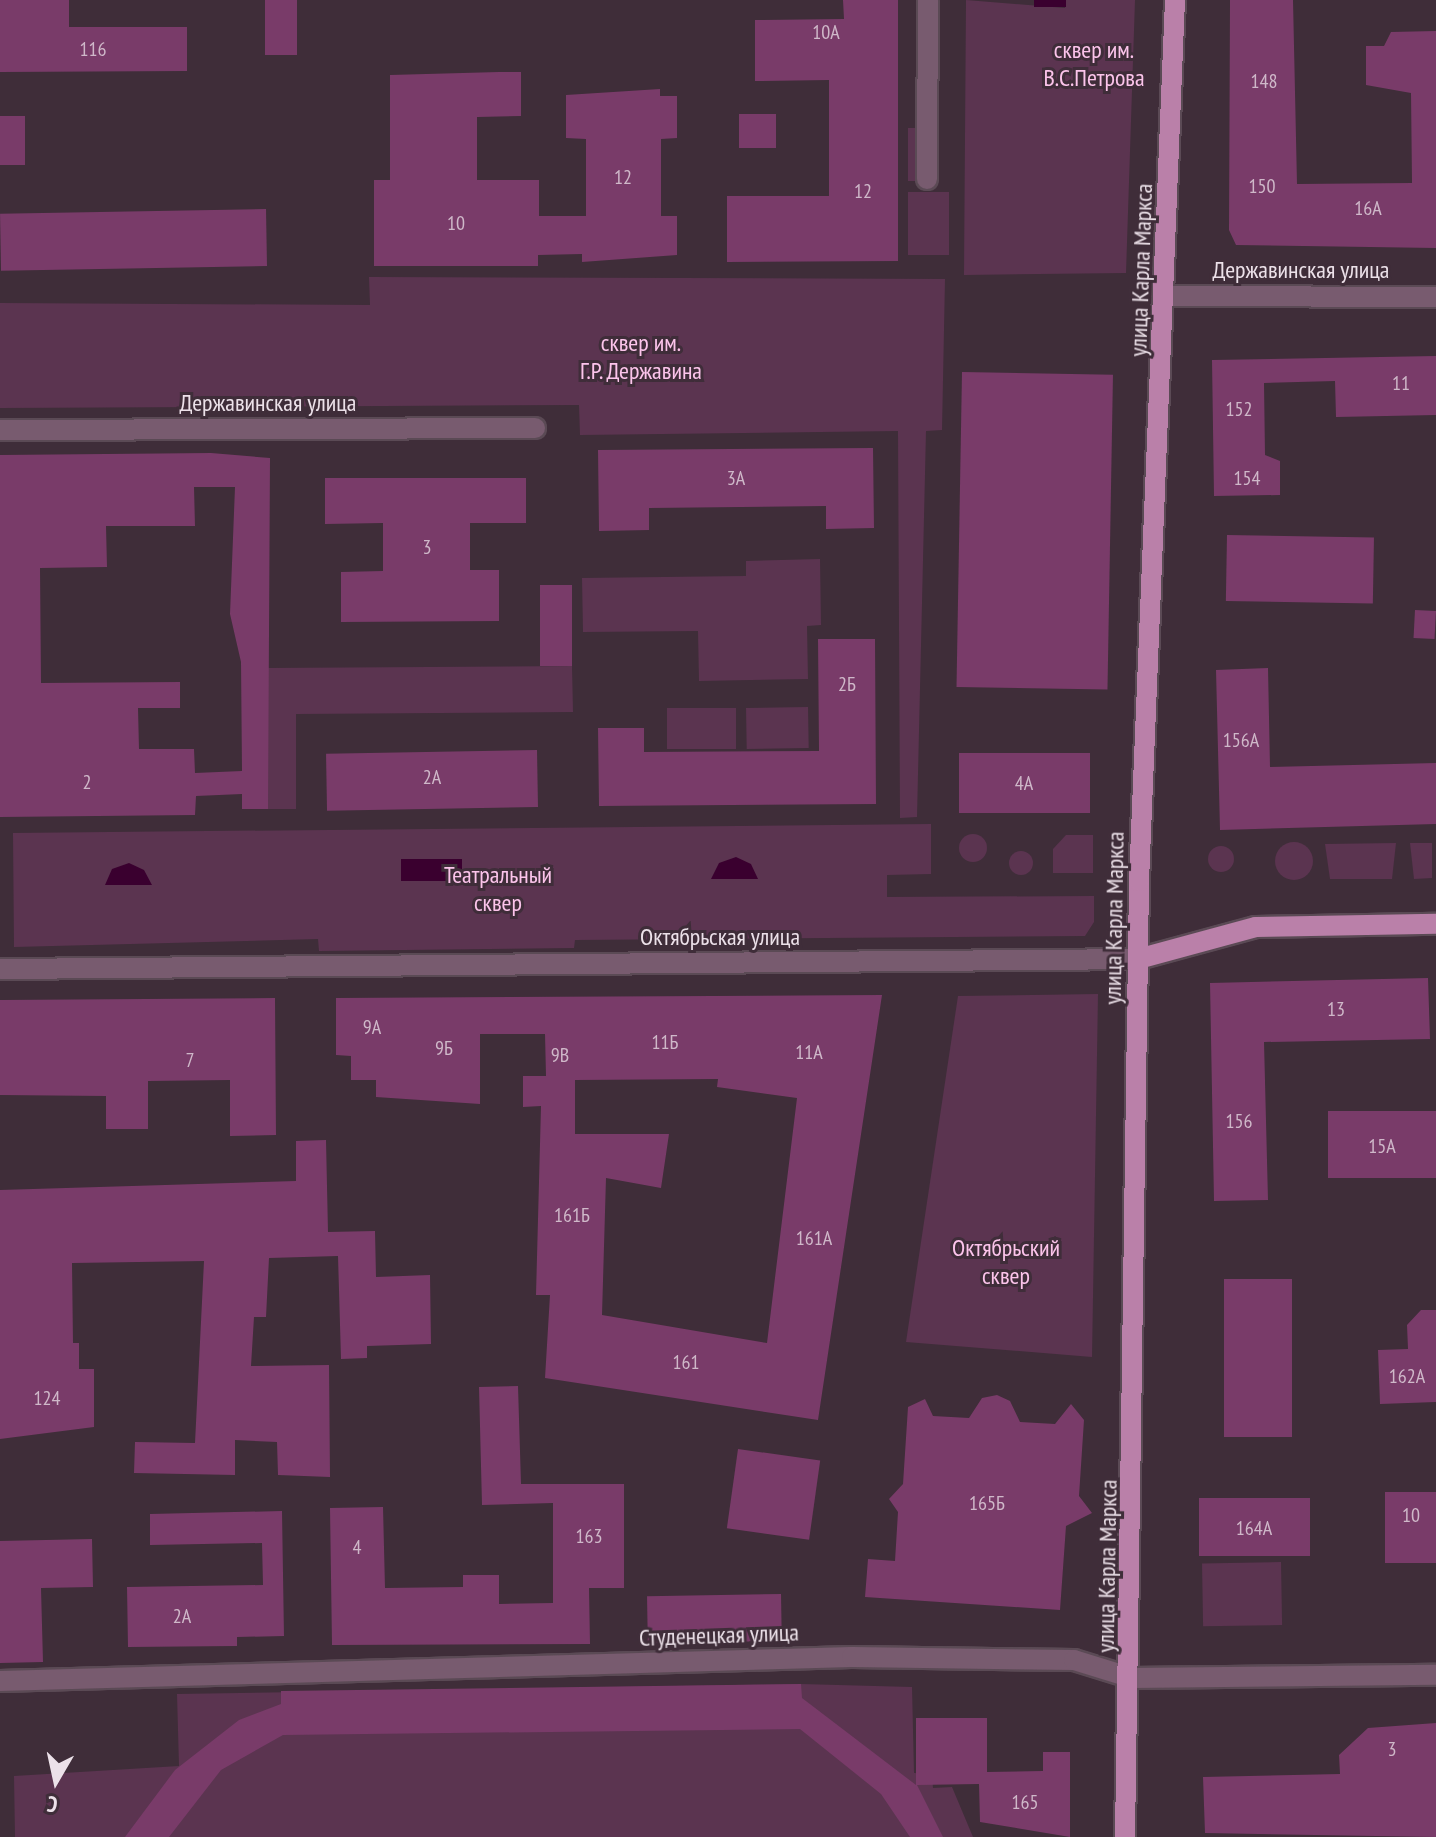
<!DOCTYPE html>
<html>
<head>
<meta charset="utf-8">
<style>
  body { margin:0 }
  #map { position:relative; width:1436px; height:1837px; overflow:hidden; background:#3f2d39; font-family:"PT Sans Narrow",sans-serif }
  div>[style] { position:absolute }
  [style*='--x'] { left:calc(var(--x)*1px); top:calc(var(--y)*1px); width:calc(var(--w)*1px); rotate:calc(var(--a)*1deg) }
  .green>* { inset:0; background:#5b3450; transform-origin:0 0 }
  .round { border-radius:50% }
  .water>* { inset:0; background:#3a002f; transform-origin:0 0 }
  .building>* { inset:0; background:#793b69; transform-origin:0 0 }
  .roads { filter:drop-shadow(2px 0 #5b4a55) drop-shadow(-2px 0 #5b4a55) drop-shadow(0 2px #5b4a55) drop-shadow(0 -2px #5b4a55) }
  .minor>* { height:20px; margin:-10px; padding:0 10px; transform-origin:10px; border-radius:10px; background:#785b6f }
  .major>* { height:20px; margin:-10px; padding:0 10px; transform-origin:10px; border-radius:10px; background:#ba80a9 }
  span { translate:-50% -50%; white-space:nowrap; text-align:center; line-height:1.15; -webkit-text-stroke:6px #3f2d39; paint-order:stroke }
  .number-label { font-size:20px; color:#cfb8c9 }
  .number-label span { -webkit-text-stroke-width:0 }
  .park-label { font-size:24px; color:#fcc4eb }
  .street-label { font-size:24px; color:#ece1e9 }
  .north { position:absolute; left:16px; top:1741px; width:80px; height:80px; -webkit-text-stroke:6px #3f2d39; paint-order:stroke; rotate:189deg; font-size:22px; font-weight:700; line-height:32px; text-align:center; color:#ece1e9 }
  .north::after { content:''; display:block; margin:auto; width:28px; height:36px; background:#ece1e9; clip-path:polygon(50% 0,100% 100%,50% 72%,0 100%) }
</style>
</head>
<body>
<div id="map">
  <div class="green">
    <i style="clip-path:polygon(966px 0,1065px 8px,1066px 0,1135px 0,1126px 273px,964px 275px)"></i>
    <i style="left:908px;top:128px;width:15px;height:53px"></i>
    <i style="left:908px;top:192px;width:41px;height:63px"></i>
    <i style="clip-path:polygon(369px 277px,945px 279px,942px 430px,926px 431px,917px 817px,900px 818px,898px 431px,580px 435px,579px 405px,0 408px,0 303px,370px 305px)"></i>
    <i style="clip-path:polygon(820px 559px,821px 625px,807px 626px,808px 679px,699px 681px,698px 631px,583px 632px,582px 578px,746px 576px,746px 561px)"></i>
    <i style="clip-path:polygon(572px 666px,573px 712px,296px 714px,296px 809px,268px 809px,267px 668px)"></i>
    <i style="left:808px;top:707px;width:41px;height:62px;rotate:89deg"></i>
    <i style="left:736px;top:708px;width:41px;height:69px;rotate:90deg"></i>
    <i style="clip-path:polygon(931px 824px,931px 874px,887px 875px,887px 897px,1094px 896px,1094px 922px,1085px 936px,575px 940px,574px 948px,319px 951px,318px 939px,14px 947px,13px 833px)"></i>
    <i class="round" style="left:959px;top:834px;width:28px;height:28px"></i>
    <i style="clip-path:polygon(1066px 835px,1093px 835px,1093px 873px,1053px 873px,1053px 849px)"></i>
    <i class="round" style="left:1275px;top:842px;width:38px;height:38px"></i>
    <i style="clip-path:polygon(1396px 843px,1392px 879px,1330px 879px,1325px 844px)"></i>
    <i style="clip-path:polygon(1410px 843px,1432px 843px,1432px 878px,1414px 879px)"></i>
    <i class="round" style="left:1208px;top:846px;width:26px;height:26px"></i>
    <i class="round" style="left:1009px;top:851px;width:24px;height:24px"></i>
    <i style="clip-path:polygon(1098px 994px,1092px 1357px,906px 1342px,958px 996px)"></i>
    <i style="left:1281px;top:1562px;width:63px;height:79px;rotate:89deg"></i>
    <i style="clip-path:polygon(801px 1684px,912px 1687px,914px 1773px,932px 1774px,933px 1788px,952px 1787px,973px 1837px,15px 1837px,14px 1776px,179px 1766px,177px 1694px)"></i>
  </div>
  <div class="water">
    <i style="left:1034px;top:0;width:32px;height:7px"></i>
    <i style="clip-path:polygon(736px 857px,751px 864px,758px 879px,711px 879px,719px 863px)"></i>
    <i style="left:462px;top:859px;width:22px;height:61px;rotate:90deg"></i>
    <i style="clip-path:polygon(129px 863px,144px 870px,152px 885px,105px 885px,112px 869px)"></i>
  </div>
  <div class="building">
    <i style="clip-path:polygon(0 0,69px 0,69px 27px,187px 27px,187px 71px,0 72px)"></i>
    <i style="left:265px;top:0;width:32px;height:55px"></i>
    <i style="clip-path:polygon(843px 0,898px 0,898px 261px,727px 262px,727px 196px,829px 196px,829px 80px,755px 81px,755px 20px,844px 19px)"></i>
    <i style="clip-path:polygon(1230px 0,1293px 0,1297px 184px,1412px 183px,1411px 93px,1366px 85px,1366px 46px,1384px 46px,1391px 32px,1436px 31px,1436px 248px,1236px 245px,1229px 230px)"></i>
    <i style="clip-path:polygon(499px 72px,521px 72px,521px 116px,477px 117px,477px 180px,539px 180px,539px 216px,586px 216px,586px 139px,566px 138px,566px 95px,660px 89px,660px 96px,677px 96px,677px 138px,661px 139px,661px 216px,677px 216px,677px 255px,582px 262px,582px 254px,538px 255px,538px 266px,374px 266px,374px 180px,390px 180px,390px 75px)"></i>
    <i style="left:739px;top:114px;width:37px;height:34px"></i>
    <i style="left:0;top:116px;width:25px;height:49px"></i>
    <i style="left:266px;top:209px;width:57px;height:266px;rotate:89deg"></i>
    <i style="clip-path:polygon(1436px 356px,1436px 415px,1336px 417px,1335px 381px,1264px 383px,1265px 455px,1280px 461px,1280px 495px,1214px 496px,1212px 360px)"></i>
    <i style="left:962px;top:372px;width:151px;height:315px;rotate:1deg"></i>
    <i style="clip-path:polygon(873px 448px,874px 528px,826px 529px,826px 506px,649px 508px,649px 530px,599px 531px,598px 450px)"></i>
    <i style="clip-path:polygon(evenodd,211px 453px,270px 458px,268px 809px,242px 809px,242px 794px,196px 796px,195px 815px,0 817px,0 455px,211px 453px,194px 487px,235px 487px,230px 614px,241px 662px,242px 771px,195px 773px,194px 749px,139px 749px,138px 708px,180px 708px,180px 682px,41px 683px,40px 568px,107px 567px,106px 526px,195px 526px,194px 487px)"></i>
    <i style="clip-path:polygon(325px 478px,526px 478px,526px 523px,470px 523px,470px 570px,499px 570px,499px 621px,341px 622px,341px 572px,383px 571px,383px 523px,325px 524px)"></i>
    <i style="left:1227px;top:535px;width:147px;height:66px;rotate:1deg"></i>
    <i style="left:540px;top:585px;width:32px;height:81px"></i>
    <i style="left:1415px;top:610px;width:21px;height:28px;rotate:3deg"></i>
    <i style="clip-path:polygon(818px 639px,875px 639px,876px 804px,599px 806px,598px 728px,644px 728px,644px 752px,819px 751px)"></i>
    <i style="clip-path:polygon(1268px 668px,1270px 767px,1436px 763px,1436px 824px,1220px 830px,1216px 670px)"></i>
    <i style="left:537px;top:750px;width:57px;height:211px;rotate:89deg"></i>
    <i style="left:959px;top:753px;width:131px;height:60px"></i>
    <i style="clip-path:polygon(1428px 978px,1430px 1039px,1264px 1042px,1268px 1200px,1214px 1201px,1210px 983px)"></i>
    <i style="clip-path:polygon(evenodd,882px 995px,818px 1420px,545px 1378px,550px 1295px,536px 1295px,541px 1106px,523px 1107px,523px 1076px,546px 1076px,545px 1034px,480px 1034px,480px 1104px,376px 1097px,376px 1080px,351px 1080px,351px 1056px,336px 1055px,336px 998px,882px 995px,718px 1079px,717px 1087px,797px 1098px,767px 1343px,602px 1315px,606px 1178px,661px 1188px,669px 1134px,575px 1134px,575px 1080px,718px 1079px)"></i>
    <i style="clip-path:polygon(275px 998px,276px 1135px,230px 1136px,230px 1080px,148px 1081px,148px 1129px,106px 1129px,106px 1096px,0 1095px,0 1000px)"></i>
    <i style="left:1436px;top:1111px;width:67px;height:108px;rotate:90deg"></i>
    <i style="clip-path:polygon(326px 1140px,328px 1232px,375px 1231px,376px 1277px,430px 1275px,431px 1344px,367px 1346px,367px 1358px,341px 1359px,338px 1256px,269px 1258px,266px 1317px,254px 1317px,251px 1366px,329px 1365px,330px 1477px,278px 1475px,277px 1442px,235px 1440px,235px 1475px,134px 1473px,135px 1442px,195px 1443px,204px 1261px,72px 1263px,73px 1343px,79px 1343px,79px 1369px,94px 1369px,94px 1427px,0 1439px,0 1190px,296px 1181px,296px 1141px)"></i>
    <i style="left:1224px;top:1279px;width:68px;height:158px"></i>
    <i style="clip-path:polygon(1421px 1310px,1436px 1310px,1436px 1402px,1380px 1404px,1378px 1350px,1408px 1349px,1407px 1325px)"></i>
    <i style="clip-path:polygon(518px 1386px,521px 1484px,624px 1484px,624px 1588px,589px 1588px,590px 1644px,332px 1645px,330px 1508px,383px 1507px,385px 1588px,463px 1587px,463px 1575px,499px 1575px,499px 1604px,553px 1603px,553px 1503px,482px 1505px,479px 1387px)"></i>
    <i style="clip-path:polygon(997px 1395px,1010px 1401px,1020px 1422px,1055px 1424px,1071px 1404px,1084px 1420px,1079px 1496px,1092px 1513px,1066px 1526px,1060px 1610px,865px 1597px,868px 1559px,895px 1561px,898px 1512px,889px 1499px,903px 1484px,908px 1407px,925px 1399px,933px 1416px,969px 1418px,982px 1398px)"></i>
    <i style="left:738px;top:1449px;width:83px;height:80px;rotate:8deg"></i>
    <i style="left:1436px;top:1492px;width:71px;height:51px;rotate:90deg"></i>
    <i style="left:1310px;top:1498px;width:58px;height:111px;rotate:90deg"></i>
    <i style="clip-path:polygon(282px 1511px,284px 1636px,237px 1637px,237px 1646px,128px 1647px,127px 1587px,263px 1585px,262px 1543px,150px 1545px,150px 1514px)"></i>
    <i style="clip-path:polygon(92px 1539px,93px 1587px,41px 1588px,43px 1662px,0 1663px,0 1541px)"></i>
    <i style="left:781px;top:1594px;width:47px;height:134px;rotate:89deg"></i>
    <i style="clip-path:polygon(801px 1684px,802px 1698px,916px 1785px,916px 1718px,987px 1718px,987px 1772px,1043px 1771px,1043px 1752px,1070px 1752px,1070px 1837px,980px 1822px,979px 1784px,917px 1785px,943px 1837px,910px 1837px,881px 1794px,800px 1729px,283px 1735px,221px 1770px,169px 1837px,125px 1837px,175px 1770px,239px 1720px,281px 1704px,281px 1691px)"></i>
    <i style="clip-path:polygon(1436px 1723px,1436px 1837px,1205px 1833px,1203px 1777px,1340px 1774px,1339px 1755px,1368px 1728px)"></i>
  </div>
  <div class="roads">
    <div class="minor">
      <i style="--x:927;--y:179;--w:179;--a:-89.7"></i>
      <i style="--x:1166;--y:296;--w:270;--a:0.2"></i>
      <i style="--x:0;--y:430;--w:535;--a:-0.21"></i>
      <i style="--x:0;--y:969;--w:1138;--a:-0.5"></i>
      <i style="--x:0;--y:1681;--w:852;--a:-1.61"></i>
      <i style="--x:852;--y:1657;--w:222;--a:0.8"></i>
      <i style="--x:1074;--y:1660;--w:61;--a:17.2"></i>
      <i style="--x:1132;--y:1678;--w:304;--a:-0.6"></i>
    </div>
    <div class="major">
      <i style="--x:1138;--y:959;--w:122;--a:-15.2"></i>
      <i style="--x:1256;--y:927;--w:180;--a:-1"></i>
      <i style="--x:1125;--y:1837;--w:956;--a:-89.16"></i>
      <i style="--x:1139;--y:881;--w:882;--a:-87.66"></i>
    </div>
  </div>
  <div class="number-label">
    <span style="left:826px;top:32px">10А</span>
    <span style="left:93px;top:49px">116</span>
    <span style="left:1264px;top:81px">148</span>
    <span style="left:623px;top:177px">12</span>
    <span style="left:1262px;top:186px">150</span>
    <span style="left:863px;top:191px">12</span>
    <span style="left:1368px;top:208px">16А</span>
    <span style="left:456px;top:223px">10</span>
    <span style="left:1401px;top:383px">11</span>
    <span style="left:1239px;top:409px">152</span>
    <span style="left:736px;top:478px">3А</span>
    <span style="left:1247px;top:478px">154</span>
    <span style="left:427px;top:547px">3</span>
    <span style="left:847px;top:684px">2Б</span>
    <span style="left:1241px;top:740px">156А</span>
    <span style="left:432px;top:777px">2А</span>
    <span style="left:87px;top:782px">2</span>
    <span style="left:1024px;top:783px">4А</span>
    <span style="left:1336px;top:1009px">13</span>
    <span style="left:372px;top:1027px">9А</span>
    <span style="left:665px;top:1042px">11Б</span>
    <span style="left:444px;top:1048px">9Б</span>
    <span style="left:809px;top:1052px">11А</span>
    <span style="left:560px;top:1055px">9В</span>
    <span style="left:190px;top:1060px">7</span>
    <span style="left:1239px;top:1121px">156</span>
    <span style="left:1382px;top:1146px">15А</span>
    <span style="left:572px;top:1215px">161Б</span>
    <span style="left:814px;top:1238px">161А</span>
    <span style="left:686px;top:1362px">161</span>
    <span style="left:1407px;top:1376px">162А</span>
    <span style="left:47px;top:1398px">124</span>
    <span style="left:987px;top:1503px">165Б</span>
    <span style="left:1411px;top:1515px">10</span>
    <span style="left:1254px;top:1528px">164А</span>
    <span style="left:589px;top:1536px">163</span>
    <span style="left:357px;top:1547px">4</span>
    <span style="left:182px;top:1616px">2А</span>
    <span style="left:1392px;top:1749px">3</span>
    <span style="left:1025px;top:1802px">165</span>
  </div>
  <div class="park-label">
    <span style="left:1094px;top:64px">сквер им.<br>В.С.Петрова</span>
    <span style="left:641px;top:357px">сквер им.<br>Г.Р. Державина</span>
    <span style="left:498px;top:889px">Театральный<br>сквер</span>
    <span style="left:1006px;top:1262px">Октябрьский<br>сквер</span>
  </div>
  <div class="street-label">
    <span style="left:1141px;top:270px;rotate:-88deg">улица Карла Маркса</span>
    <span style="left:1301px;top:270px">Державинская улица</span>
    <span style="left:268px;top:403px">Державинская улица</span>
    <span style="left:1114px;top:918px;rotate:-89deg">улица Карла Маркса</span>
    <span style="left:720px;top:937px">Октябрьская улица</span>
    <span style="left:1107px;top:1566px;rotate:-89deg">улица Карла Маркса</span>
    <span style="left:719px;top:1635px;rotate:-2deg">Студенецкая улица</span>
  </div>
  <div class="north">С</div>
</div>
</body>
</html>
